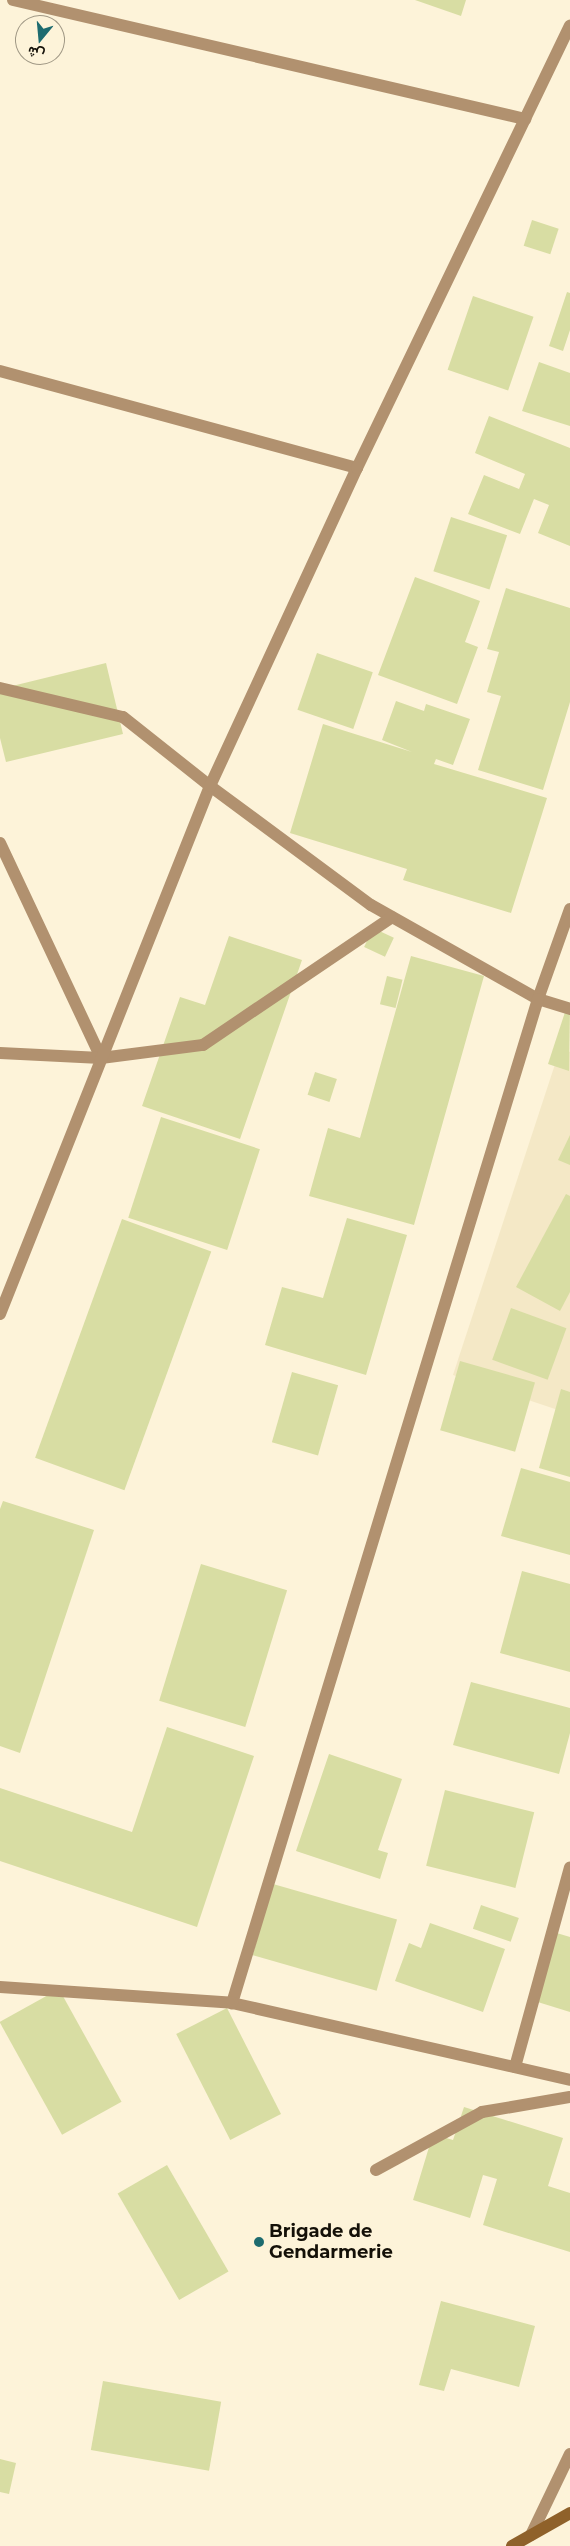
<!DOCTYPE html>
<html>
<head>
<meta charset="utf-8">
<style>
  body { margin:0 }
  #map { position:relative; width:570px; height:2546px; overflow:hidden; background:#fdf3d9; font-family:Montserrat,Vazirmatn,sans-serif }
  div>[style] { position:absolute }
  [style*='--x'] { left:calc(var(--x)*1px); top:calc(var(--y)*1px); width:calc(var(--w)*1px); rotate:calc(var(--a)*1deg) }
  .built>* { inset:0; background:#f4e8c6 }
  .building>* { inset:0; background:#d8dda3; transform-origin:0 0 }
  .minor>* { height:12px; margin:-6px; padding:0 6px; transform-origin:6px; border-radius:6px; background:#b1916f }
  .secondary>* { height:12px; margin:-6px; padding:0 6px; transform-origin:6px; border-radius:6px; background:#8f612a }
  .dots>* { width:14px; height:14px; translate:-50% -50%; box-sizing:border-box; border:2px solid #fdf3d9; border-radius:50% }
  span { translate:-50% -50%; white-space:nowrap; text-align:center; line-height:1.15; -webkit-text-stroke:4.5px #fdf3d9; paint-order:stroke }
  .poi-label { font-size:18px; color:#141008; font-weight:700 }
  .left { translate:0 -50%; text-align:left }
  .north { position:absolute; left:15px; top:15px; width:50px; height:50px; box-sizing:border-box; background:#fdf3d9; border:1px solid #a09885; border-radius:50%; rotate:197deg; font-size:14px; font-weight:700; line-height:20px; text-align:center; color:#141008 }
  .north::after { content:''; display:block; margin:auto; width:18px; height:22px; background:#1e6b6f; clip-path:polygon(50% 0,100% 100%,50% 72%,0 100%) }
</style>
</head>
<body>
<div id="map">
  <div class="built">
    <i style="clip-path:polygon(560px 1049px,570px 1052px,570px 1414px,453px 1375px)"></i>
  </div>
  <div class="building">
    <i style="clip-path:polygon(415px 0,466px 0,461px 16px)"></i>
    <i style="left:532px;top:220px;width:28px;height:27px;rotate:18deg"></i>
    <i style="clip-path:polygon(567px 292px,570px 293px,570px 330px,563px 351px,549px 346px)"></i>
    <i style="left:473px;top:296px;width:64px;height:78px;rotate:19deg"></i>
    <i style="clip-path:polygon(539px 362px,570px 373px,570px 426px,522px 411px)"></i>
    <i style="clip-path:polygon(489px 416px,570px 448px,570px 546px,538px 533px,549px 505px,534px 499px,520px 534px,468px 514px,484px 475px,519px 489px,525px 474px,475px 453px)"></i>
    <i style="left:451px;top:517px;width:59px;height:57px;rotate:18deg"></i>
    <i style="clip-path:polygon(415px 577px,480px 601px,465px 642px,478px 647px,457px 704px,378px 675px)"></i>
    <i style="clip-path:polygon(506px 588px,570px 608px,570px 702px,543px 790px,478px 770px,501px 696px,487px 692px,499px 652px,487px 649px)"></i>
    <i style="left:317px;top:653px;width:59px;height:60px;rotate:19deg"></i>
    <i style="clip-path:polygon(106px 663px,123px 734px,6px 762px,0 738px,0 689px)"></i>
    <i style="clip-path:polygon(396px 701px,424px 711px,426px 704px,470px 719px,453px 765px,436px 759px,434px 764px,547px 798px,511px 913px,403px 880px,407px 869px,290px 833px,323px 724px,412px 752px,382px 740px)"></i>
    <i style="left:373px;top:928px;width:23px;height:21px;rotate:25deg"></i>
    <i style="clip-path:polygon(229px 936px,302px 960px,240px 1139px,142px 1106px,180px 997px,205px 1005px)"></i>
    <i style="clip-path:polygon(411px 956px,484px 976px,414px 1225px,309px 1196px,328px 1128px,360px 1138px)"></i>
    <i style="left:387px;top:976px;width:16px;height:29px;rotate:14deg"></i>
    <i style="clip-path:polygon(567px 1006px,570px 1007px,569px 1071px,548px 1064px)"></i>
    <i style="left:315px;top:1072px;width:23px;height:24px;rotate:18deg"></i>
    <i style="left:161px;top:1117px;width:104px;height:106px;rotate:18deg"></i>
    <i style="clip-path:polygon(570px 1135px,570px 1165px,558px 1160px)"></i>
    <i style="clip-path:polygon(566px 1194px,570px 1196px,570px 1292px,560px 1311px,516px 1287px)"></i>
    <i style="clip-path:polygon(347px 1218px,407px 1235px,366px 1375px,265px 1345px,282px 1287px,323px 1298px)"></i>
    <i style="left:122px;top:1219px;width:95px;height:254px;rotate:20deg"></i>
    <i style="left:511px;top:1308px;width:59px;height:55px;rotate:20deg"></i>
    <i style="left:460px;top:1361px;width:78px;height:72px;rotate:16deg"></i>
    <i style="left:292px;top:1372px;width:48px;height:73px;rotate:16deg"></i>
    <i style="clip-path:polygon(561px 1389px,570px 1392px,570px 1477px,539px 1468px)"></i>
    <i style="clip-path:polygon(521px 1468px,570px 1482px,570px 1555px,501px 1536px)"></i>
    <i style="clip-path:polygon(3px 1501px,94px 1530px,20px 1753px,0 1746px,0 1509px)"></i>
    <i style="left:201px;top:1564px;width:90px;height:143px;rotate:17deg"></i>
    <i style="clip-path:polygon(522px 1571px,570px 1584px,570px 1672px,500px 1653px)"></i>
    <i style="clip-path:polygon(471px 1682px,570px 1708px,570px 1733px,559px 1774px,453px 1745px)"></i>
    <i style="clip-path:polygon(167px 1727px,254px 1756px,197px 1927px,0 1861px,0 1788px,132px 1832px)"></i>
    <i style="clip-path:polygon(329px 1754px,402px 1779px,378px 1850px,388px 1853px,380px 1879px,296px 1851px)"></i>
    <i style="left:445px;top:1790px;width:92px;height:78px;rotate:14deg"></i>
    <i style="left:273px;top:1884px;width:129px;height:74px;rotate:16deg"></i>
    <i style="left:481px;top:1905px;width:40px;height:25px;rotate:19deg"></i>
    <i style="clip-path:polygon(430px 1923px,505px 1949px,483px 2012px,395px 1981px,409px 1943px,421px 1948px)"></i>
    <i style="clip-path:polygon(550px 1931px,570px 1937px,570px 2012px,528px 1999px)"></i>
    <i style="left:59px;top:1989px;width:129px;height:68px;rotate:61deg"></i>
    <i style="left:227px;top:2008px;width:119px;height:57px;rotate:63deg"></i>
    <i style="clip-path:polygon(464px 2107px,563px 2138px,548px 2186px,570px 2193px,570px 2252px,483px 2225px,497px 2179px,483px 2175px,470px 2218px,413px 2200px,433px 2134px,453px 2140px)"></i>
    <i style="left:167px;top:2165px;width:123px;height:57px;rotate:60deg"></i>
    <i style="clip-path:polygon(441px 2301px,535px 2326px,519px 2387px,451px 2369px,444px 2391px,419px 2385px)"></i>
    <i style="left:103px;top:2381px;width:120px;height:70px;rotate:10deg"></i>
    <i style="clip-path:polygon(0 2459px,16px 2463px,9px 2494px,0 2492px)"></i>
  </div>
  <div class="minor">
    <i style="--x:13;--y:0;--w:526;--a:13.08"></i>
    <i style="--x:0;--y:371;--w:370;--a:15.2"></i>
    <i style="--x:0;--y:688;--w:126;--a:13.3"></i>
    <i style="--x:123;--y:717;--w:111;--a:38.4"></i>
    <i style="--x:210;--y:786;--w:200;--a:36.5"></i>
    <i style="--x:371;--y:905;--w:192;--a:29.4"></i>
    <i style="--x:538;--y:999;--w:34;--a:17"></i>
    <i style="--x:0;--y:843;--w:238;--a:64.8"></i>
    <i style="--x:570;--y:909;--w:96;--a:109.6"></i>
    <i style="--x:538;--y:999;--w:1050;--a:106.95"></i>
    <i style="--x:232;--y:2003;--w:347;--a:12.8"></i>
    <i style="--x:0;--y:1053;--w:101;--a:2.8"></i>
    <i style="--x:101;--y:1058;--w:103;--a:-7.3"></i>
    <i style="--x:203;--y:1045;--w:228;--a:-34.1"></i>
    <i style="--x:0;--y:1314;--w:568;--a:-68.31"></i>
    <i style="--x:210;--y:786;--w:350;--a:-65.2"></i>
    <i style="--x:357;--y:468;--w:491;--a:-64.3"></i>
    <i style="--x:0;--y:1987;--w:233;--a:3.9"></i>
    <i style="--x:515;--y:2067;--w:207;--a:-74.6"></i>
    <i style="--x:376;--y:2170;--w:121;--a:-28.7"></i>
    <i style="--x:482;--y:2112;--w:89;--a:-9.7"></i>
    <i style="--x:531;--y:2535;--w:90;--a:-64.3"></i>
  </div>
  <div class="secondary">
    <i style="--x:512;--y:2546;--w:67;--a:-29.6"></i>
  </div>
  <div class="dots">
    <i style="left:259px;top:2242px;background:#1e6b6f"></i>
  </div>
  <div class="poi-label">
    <span class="left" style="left:269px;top:2242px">Brigade de<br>Gendarmerie</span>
  </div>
  <div class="north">ش</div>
</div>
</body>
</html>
